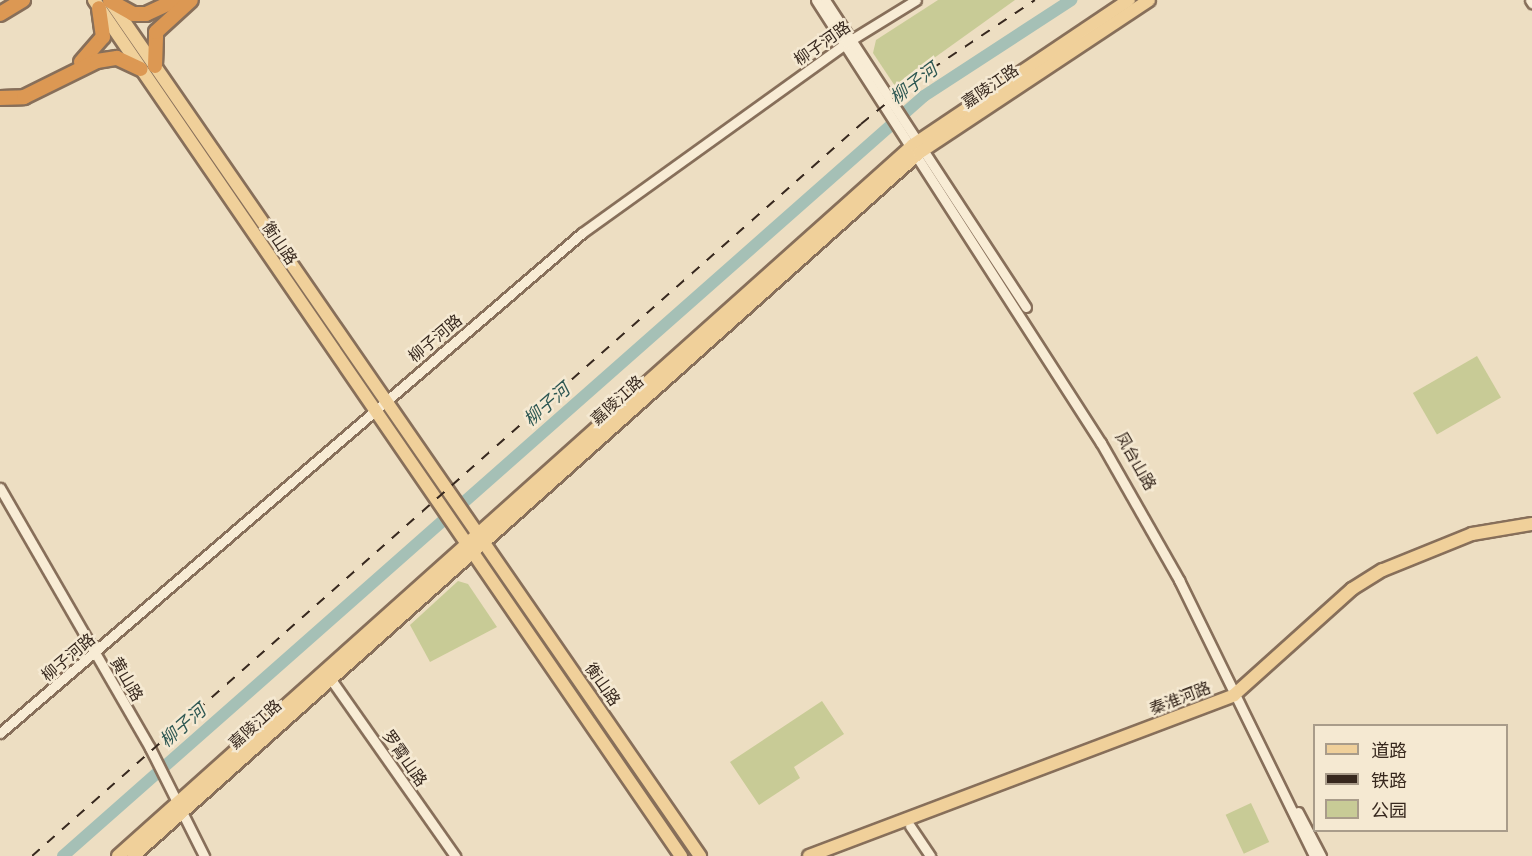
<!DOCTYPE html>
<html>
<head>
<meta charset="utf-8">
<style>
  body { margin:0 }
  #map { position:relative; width:1532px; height:856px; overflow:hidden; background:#eddec2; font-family:"IBM Plex Serif","Noto Sans SC",serif }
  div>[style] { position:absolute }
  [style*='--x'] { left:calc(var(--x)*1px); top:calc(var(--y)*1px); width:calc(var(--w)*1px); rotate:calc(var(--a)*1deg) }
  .green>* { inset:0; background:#c8cb96; transform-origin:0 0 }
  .river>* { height:12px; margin:-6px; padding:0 6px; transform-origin:6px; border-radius:6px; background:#a5c0b6 }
  .roads { filter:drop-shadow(2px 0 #876f5a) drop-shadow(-2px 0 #876f5a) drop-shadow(0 2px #876f5a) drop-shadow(0 -2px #876f5a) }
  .minor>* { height:9px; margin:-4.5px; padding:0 4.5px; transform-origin:4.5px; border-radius:4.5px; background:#f8ecd5 }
  .major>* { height:12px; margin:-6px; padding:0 6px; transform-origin:6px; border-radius:6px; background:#f0d09a }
  .highway>* { height:14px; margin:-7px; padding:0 7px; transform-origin:7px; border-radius:7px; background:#dc9853 }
  .rail>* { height:2px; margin-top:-1px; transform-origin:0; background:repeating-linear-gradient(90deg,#37281e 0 10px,transparent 0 20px) }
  span { translate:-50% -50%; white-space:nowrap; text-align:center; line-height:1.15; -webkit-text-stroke:5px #f5e9d2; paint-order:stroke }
  .street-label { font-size:16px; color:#37281e }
  .water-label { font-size:18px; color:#2d5752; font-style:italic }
  .legend { position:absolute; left:1313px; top:724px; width:195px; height:108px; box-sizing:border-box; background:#f5e9d2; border:2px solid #a99c8a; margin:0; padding:8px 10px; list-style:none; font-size:18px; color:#37281e }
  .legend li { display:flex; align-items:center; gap:12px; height:30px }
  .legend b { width:30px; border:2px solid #a99c8a }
</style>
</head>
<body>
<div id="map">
  <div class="green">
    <i style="clip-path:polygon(938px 0,1015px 0,895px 86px,873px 53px,876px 40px)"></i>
    <i style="left:1477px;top:356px;width:48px;height:74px;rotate:60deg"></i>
    <i style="clip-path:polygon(458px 581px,468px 584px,497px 627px,430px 662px,410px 625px)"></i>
    <i style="clip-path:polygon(822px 701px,844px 734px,794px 767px,800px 778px,759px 805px,730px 762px)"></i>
    <i style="left:1251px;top:803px;width:43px;height:28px;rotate:65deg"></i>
  </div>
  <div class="river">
    <i style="--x:63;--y:856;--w:1148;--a:-41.43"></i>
    <i style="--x:924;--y:96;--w:176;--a:-33.1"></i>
  </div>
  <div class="roads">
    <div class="minor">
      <i style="--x:816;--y:0;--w:527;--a:57.25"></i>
      <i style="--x:1101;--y:443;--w:158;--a:60.3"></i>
      <i style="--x:1179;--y:580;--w:307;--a:63.9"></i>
      <i style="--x:825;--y:0;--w:367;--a:56.8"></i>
      <i style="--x:1530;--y:0;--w:4;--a:56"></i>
      <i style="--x:0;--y:488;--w:300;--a:60"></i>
      <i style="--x:150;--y:748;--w:121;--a:63.4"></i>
      <i style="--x:330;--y:678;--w:218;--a:54.9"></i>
      <i style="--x:0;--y:733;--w:767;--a:-40.67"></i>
      <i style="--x:582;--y:233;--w:325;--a:-35.7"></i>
      <i style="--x:846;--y:43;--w:82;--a:-31.6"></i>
      <i style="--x:1298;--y:812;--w:50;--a:62.4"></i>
      <i style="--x:910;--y:826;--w:36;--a:56"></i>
    </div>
    <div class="major">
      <i style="--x:94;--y:0;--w:1038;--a:55.56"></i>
      <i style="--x:110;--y:1;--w:1039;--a:55.39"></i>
      <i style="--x:118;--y:856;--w:1067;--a:-41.81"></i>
      <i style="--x:913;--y:145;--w:260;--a:-33.9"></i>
      <i style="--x:133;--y:856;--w:1055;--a:-41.81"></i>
      <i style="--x:919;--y:153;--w:276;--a:-33.6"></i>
      <i style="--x:809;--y:856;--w:454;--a:-20.7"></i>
      <i style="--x:1234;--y:695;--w:159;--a:-41.9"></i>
      <i style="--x:1352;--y:589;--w:36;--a:-32"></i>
      <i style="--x:1383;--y:570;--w:96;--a:-22"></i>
      <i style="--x:1472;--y:534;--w:61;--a:-9.5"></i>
    </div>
    <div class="highway">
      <i style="--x:110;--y:1;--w:26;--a:29"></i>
      <i style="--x:133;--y:14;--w:13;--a:0"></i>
      <i style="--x:146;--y:14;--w:33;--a:-25"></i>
      <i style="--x:0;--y:14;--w:27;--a:-31"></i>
      <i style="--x:81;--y:62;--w:33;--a:-49"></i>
      <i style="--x:103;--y:37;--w:29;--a:-98"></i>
      <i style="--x:155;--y:66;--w:34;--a:-88"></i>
      <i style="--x:156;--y:32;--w:47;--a:-42.4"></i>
      <i style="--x:0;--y:98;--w:24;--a:-2"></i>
      <i style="--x:24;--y:97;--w:81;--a:-26.3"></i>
      <i style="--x:97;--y:61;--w:20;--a:-9"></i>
      <i style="--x:117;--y:58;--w:26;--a:25"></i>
    </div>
  </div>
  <div class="rail">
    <i style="--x:32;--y:856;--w:1106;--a:-41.44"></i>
    <i style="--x:861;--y:124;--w:70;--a:-39.2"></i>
    <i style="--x:915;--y:80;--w:144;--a:-33.7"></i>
  </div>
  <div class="street-label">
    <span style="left:822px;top:43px;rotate:-35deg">柳子河路</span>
    <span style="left:990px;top:86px;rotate:-34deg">嘉陵江路</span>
    <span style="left:280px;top:243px;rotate:56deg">衡山路</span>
    <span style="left:435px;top:338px;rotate:-40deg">柳子河路</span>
    <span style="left:617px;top:400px;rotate:-42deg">嘉陵江路</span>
    <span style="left:1136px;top:461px;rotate:60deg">凤台山路</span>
    <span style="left:68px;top:657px;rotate:-40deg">柳子河路</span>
    <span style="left:127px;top:679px;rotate:60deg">黄山路</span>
    <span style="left:603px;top:684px;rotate:55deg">衡山路</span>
    <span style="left:1180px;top:698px;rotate:-21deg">秦淮河路</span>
    <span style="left:255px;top:724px;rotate:-42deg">嘉陵江路</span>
    <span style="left:405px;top:758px;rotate:55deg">罗霄山路</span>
  </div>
  <div class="water-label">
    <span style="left:914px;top:84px;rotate:-37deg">柳子河</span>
    <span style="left:547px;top:405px;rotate:-41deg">柳子河</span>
    <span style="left:183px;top:726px;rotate:-41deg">柳子河</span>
  </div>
  <ul class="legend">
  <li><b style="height:8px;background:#f0d09a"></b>道路</li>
  <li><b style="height:8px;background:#37281e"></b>铁路</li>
  <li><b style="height:16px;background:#c8cb96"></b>公园</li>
  </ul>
</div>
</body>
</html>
